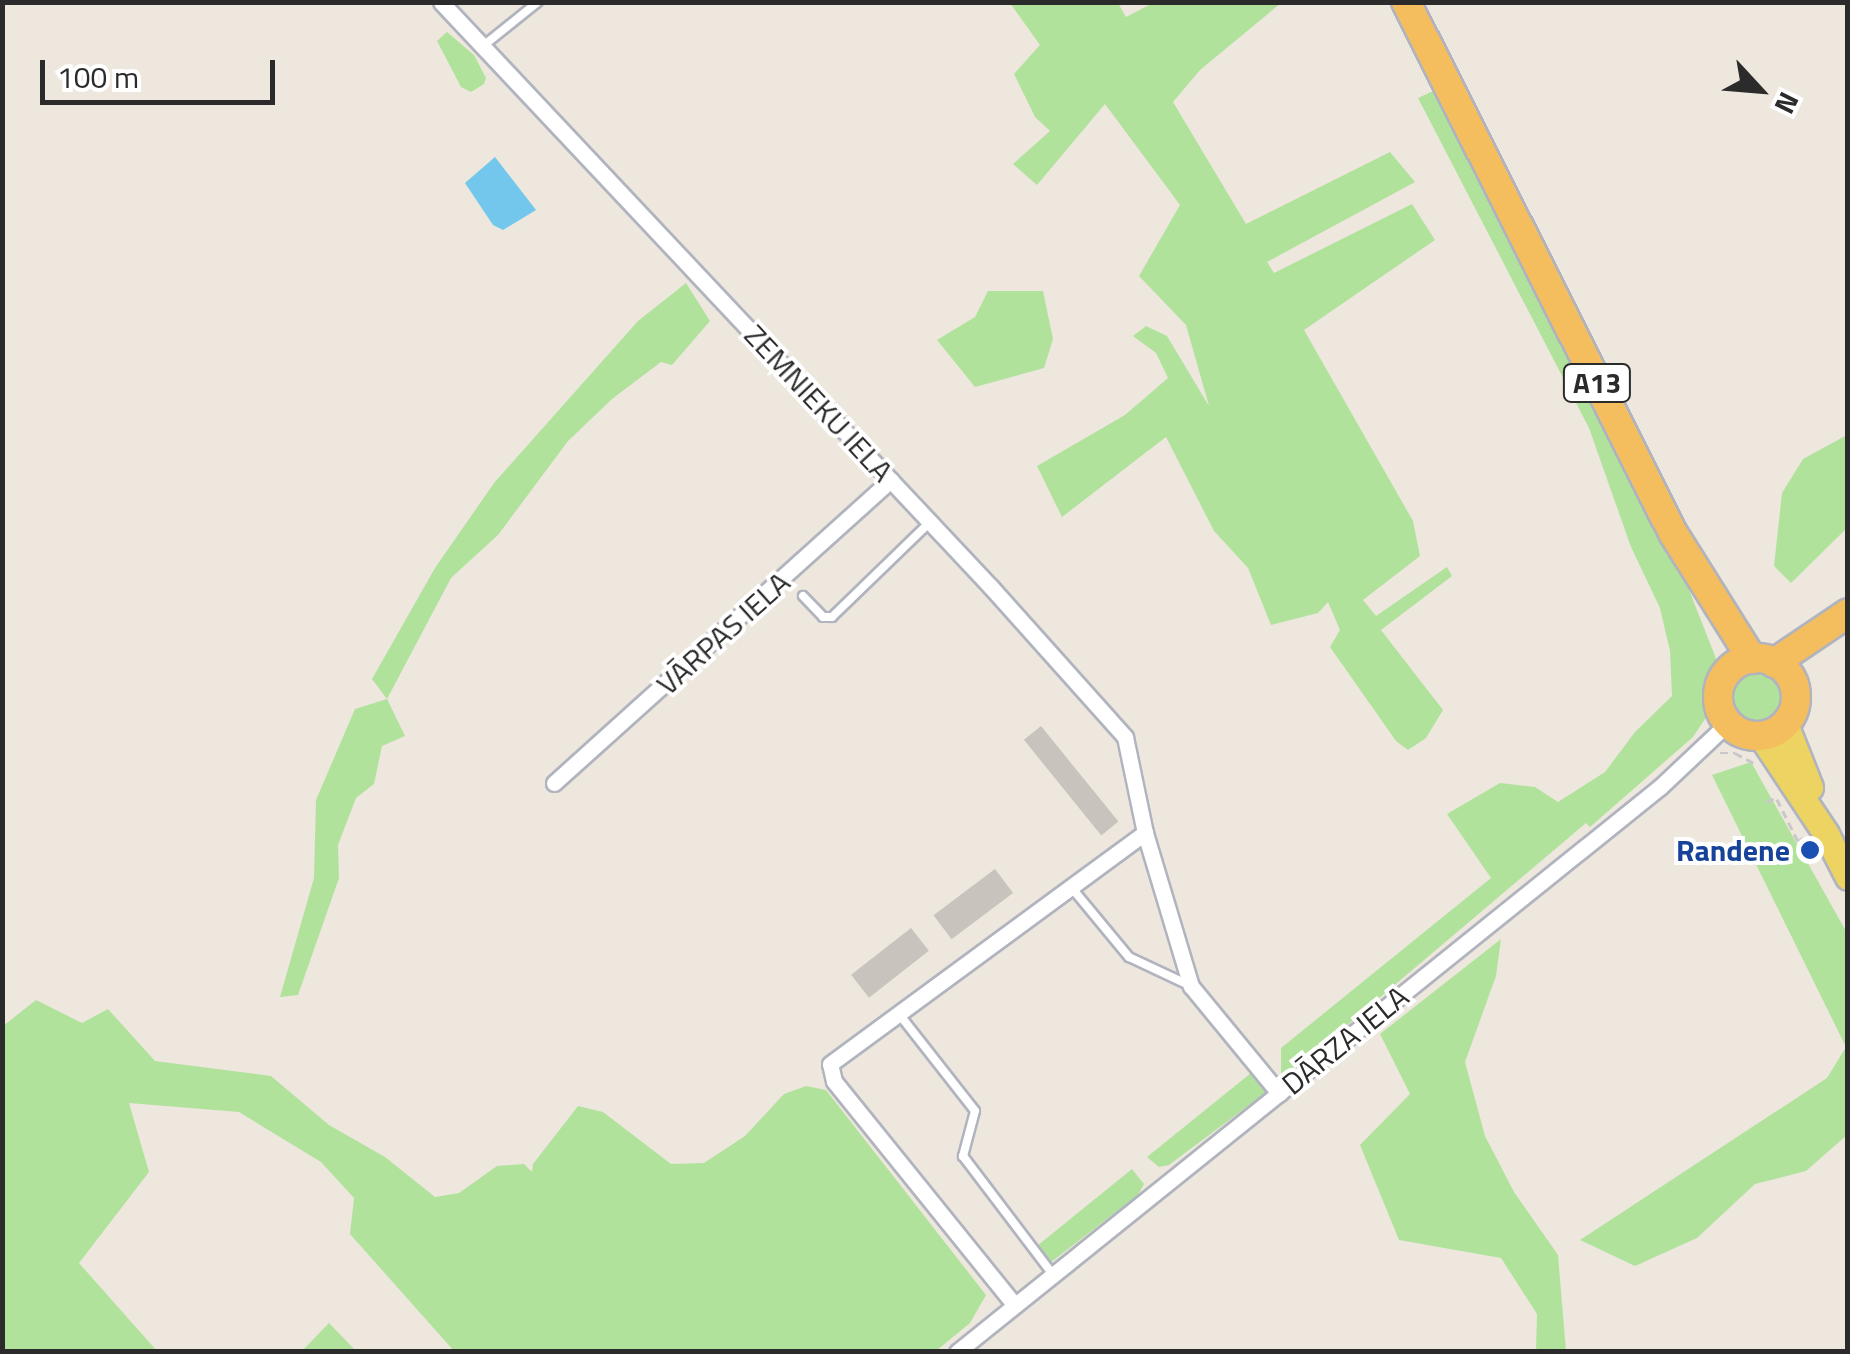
<!DOCTYPE html>
<html>
<head>
<meta charset="utf-8">
<style>
  body { margin:0 }
  #map { position:relative; width:1850px; height:1354px; overflow:hidden; background:#ede7de; font-family:"Titillium Web",sans-serif }
  div>[style] { position:absolute }
  [style*='--x'] { left:calc(var(--x)*1px); top:calc(var(--y)*1px); width:calc(var(--w)*1px); rotate:calc(var(--a)*1deg) }
  .green>* { inset:0; background:#b1e29c }
  .round { border-radius:50% }
  .water>* { inset:0; background:#74c7ec }
  .building>* { inset:0; background:#c8c4bd; transform-origin:0 0 }
  .path>* { height:2.5px; margin-top:-1.25px; transform-origin:0; background:repeating-linear-gradient(90deg,#c8c8c8 0 8px,transparent 0 13px) }
  .roads { filter:drop-shadow(2px 0 #b1b4be) drop-shadow(-2px 0 #b1b4be) drop-shadow(0 2px #b1b4be) drop-shadow(0 -2px #b1b4be) }
  .service>* { height:8px; margin:-4px; padding:0 4px; transform-origin:4px; border-radius:4px; background:#fff }
  .minor>* { height:15px; margin:-7.5px; padding:0 7.5px; transform-origin:7.5px; border-radius:7.5px; background:#fff }
  .primary>* { height:25px; margin:-12.5px; padding:0 12.5px; transform-origin:12.5px; border-radius:12.5px; background:#edd362 }
  .trunk>* { height:28px; margin:-14px; padding:0 14px; transform-origin:14px; border-radius:14px; background:#f4bd5e }
  .trunk>.ring { margin:-14px; padding:0; box-sizing:content-box; background:none; border:28px solid #f4bd5e; border-radius:50% }
  .dots>* { width:28px; height:28px; translate:-50% -50%; box-sizing:border-box; border:5px solid #fff; border-radius:50% }
  span { translate:-50% -50%; white-space:nowrap; text-align:center; line-height:1.15; -webkit-text-stroke:8px #fff; paint-order:stroke }
  .shield-label span { padding:2px 8px; background:#fff; border:2px solid; border-radius:8px; -webkit-text-stroke-width:0 }
  .shield-label { font-size:28px; color:#2b2b2b; font-weight:700 }
  .street-label { font-size:30px; color:#2b2b2b }
  .transit-label { font-size:30px; color:#164399; font-weight:700 }
  .right { translate:-100% -50%; text-align:right }
  .frame { position:absolute; inset:0; border:5px solid #2b2b2b; pointer-events:none }
  .north { position:absolute; left:1710px; top:40px; width:100px; height:100px; -webkit-text-stroke:8px #fff; paint-order:stroke; rotate:116deg; font-size:28px; font-weight:700; line-height:40px; text-align:center; color:#2b2b2b }
  .north::after { content:''; display:block; margin:auto; width:35px; height:45px; background:#2b2b2b; clip-path:polygon(50% 0,100% 100%,50% 72%,0 100%) }
  .scale { position:absolute; left:40px; top:60px; width:235px; height:45px; box-sizing:border-box; border:5px solid #2b2b2b; border-top:0; padding-left:12px; font-size:30px; line-height:35px; white-space:nowrap; color:#2b2b2b; -webkit-text-stroke:8px #fff; paint-order:stroke }
</style>
</head>
<body>
<div id="map">
  <div class="green">
    <i style="clip-path:polygon(1010px 3px,1118px 3px,1126px 17px,1153px 3px,1281px 3px,1200px 70px,1173px 102px,1246px 224px,1390px 152px,1415px 182px,1267px 262px,1274px 273px,1412px 204px,1435px 240px,1304px 330px,1413px 521px,1420px 556px,1363px 600px,1376px 616px,1447px 567px,1452px 576px,1381px 630px,1443px 710px,1426px 738px,1408px 750px,1396px 741px,1330px 647px,1340px 630px,1328px 602px,1318px 613px,1271px 625px,1248px 568px,1214px 531px,1166px 437px,1062px 517px,1037px 466px,1125px 415px,1168px 378px,1156px 353px,1133px 336px,1146px 326px,1167px 336px,1209px 406px,1186px 325px,1139px 276px,1180px 205px,1105px 104px,1037px 185px,1013px 164px,1050px 131px,1035px 117px,1014px 74px,1040px 45px)"></i>
    <i style="clip-path:polygon(447px 32px,474px 55px,486px 78px,484px 84px,471px 92px,461px 87px,437px 41px)"></i>
    <i style="clip-path:polygon(1433px 91px,1458px 128px,1680px 567px,1717px 661px,1707px 716px,1693px 737px,1590px 827px,1586px 823px,1293px 1071px,1281px 1073px,1281px 1048px,1491px 878px,1447px 814px,1500px 783px,1535px 787px,1558px 802px,1605px 772px,1635px 732px,1672px 696px,1670px 651px,1660px 608px,1631px 547px,1589px 428px,1418px 98px)"></i>
    <i style="clip-path:polygon(686px 283px,710px 321px,672px 365px,661px 362px,612px 399px,568px 441px,498px 535px,451px 578px,387px 699px,405px 736px,382px 746px,374px 784px,356px 798px,338px 845px,339px 878px,298px 995px,280px 997px,314px 878px,316px 800px,355px 709px,387px 699px,372px 679px,435px 568px,494px 483px,638px 321px)"></i>
    <i style="clip-path:polygon(988px 291px,1043px 291px,1053px 339px,1044px 368px,975px 387px,937px 340px,975px 317px)"></i>
    <i style="clip-path:polygon(1847px 435px,1847px 528px,1791px 583px,1774px 566px,1782px 493px,1803px 459px)"></i>
    <i class="round" style="left:1731px;top:672px;width:52px;height:52px"></i>
    <i style="clip-path:polygon(1751px 762px,1847px 933px,1847px 1135px,1806px 1171px,1755px 1184px,1697px 1238px,1635px 1266px,1580px 1240px,1827px 1078px,1846px 1047px,1712px 775px)"></i>
    <i style="clip-path:polygon(1501px 939px,1496px 976px,1465px 1062px,1485px 1136px,1514px 1192px,1558px 1255px,1566px 1351px,1536px 1351px,1537px 1314px,1501px 1258px,1399px 1240px,1360px 1145px,1410px 1094px,1380px 1034px)"></i>
    <i style="clip-path:polygon(36px 1000px,82px 1023px,108px 1009px,155px 1061px,271px 1076px,329px 1125px,385px 1157px,435px 1197px,459px 1193px,497px 1166px,524px 1164px,532px 1172px,533px 1164px,578px 1106px,603px 1112px,671px 1164px,704px 1163px,745px 1136px,784px 1094px,806px 1086px,826px 1090px,986px 1295px,970px 1323px,936px 1351px,454px 1351px,350px 1234px,354px 1198px,321px 1162px,239px 1112px,129px 1103px,149px 1172px,79px 1263px,157px 1351px,3px 1351px,3px 1026px)"></i>
    <i style="clip-path:polygon(1251px 1073px,1268px 1091px,1169px 1165px,1159px 1167px,1147px 1157px)"></i>
    <i style="clip-path:polygon(1132px 1169px,1144px 1184px,1138px 1195px,1050px 1263px,1037px 1246px)"></i>
    <i style="clip-path:polygon(329px 1323px,356px 1351px,302px 1351px)"></i>
  </div>
  <div class="water">
    <i style="clip-path:polygon(495px 157px,536px 210px,503px 230px,493px 225px,465px 183px)"></i>
  </div>
  <div class="building">
    <i style="left:1041px;top:726px;width:123px;height:22px;rotate:51deg"></i>
    <i style="left:995px;top:869px;width:30px;height:77px;rotate:53deg"></i>
    <i style="left:911px;top:928px;width:29px;height:76px;rotate:52deg"></i>
  </div>
  <div class="path">
    <i style="--x:1720;--y:753;--w:15;--a:0"></i>
    <i style="--x:1735;--y:753;--w:21;--a:28"></i>
    <i style="--x:1777;--y:799;--w:47;--a:63.4"></i>
    <i style="--x:1798;--y:841;--w:6;--a:-31"></i>
    <i style="--x:1766;--y:802;--w:10;--a:-24"></i>
  </div>
  <div class="roads">
    <div class="service">
      <i style="--x:483;--y:46;--w:70;--a:-38.7"></i>
      <i style="--x:803;--y:596;--w:29;--a:46"></i>
      <i style="--x:823;--y:617;--w:9;--a:0"></i>
      <i style="--x:832;--y:617;--w:136;--a:-44.1"></i>
      <i style="--x:1071;--y:887;--w:91;--a:50.4"></i>
      <i style="--x:1129;--y:957;--w:68;--a:25.1"></i>
      <i style="--x:899;--y:1014;--w:123;--a:51.9"></i>
      <i style="--x:975;--y:1111;--w:47;--a:104.9"></i>
      <i style="--x:963;--y:1156;--w:146;--a:52.8"></i>
    </div>
    <div class="minor">
      <i style="--x:441;--y:2;--w:803;--a:46.77"></i>
      <i style="--x:991;--y:587;--w:201;--a:48.2"></i>
      <i style="--x:1125;--y:737;--w:98;--a:78.2"></i>
      <i style="--x:1145;--y:833;--w:160;--a:73.3"></i>
      <i style="--x:1191;--y:986;--w:139;--a:50.6"></i>
      <i style="--x:554;--y:783;--w:453;--a:-42"></i>
      <i style="--x:1013;--y:1303;--w:285;--a:-128.9"></i>
      <i style="--x:834;--y:1081;--w:17;--a:-103"></i>
      <i style="--x:830;--y:1064;--w:391;--a:-36.3"></i>
      <i style="--x:957;--y:1352;--w:902;--a:-38.79"></i>
      <i style="--x:1660;--y:787;--w:93;--a:-43.3"></i>
    </div>
    <div class="primary">
      <i style="--x:1785;--y:724;--w:68;--a:68.4"></i>
      <i style="--x:1761;--y:736;--w:118;--a:56.4"></i>
      <i style="--x:1826;--y:834;--w:48;--a:62.9"></i>
    </div>
    <div class="trunk">
      <i style="--x:1406;--y:2;--w:594;--a:63.31"></i>
      <i style="--x:1673;--y:533;--w:149;--a:57.9"></i>
      <i class="ring" style="left:1718px;top:658px;width:50px;height:50px"></i>
      <i style="--x:1774;--y:663;--w:89;--a:-34"></i>
    </div>
  </div>
  <div class="dots">
    <i style="left:1810px;top:850px;background:#1a4fb4"></i>
  </div>
  <div class="shield-label">
    <span style="left:1597px;top:383px">A13</span>
  </div>
  <div class="street-label">
    <span style="left:819px;top:403px;rotate:47deg">ZEMNIEKU IELA</span>
    <span style="left:723px;top:633px;rotate:-42deg">VĀRPAS IELA</span>
    <span style="left:1345px;top:1040px;rotate:-39deg">DĀRZA IELA</span>
  </div>
  <div class="transit-label">
    <span class="right" style="left:1790px;top:850px">Randene</span>
  </div>
  <div class="frame"></div>
  <div class="north">N</div>
  <div class="scale">100 m</div>
</div>
</body>
</html>
